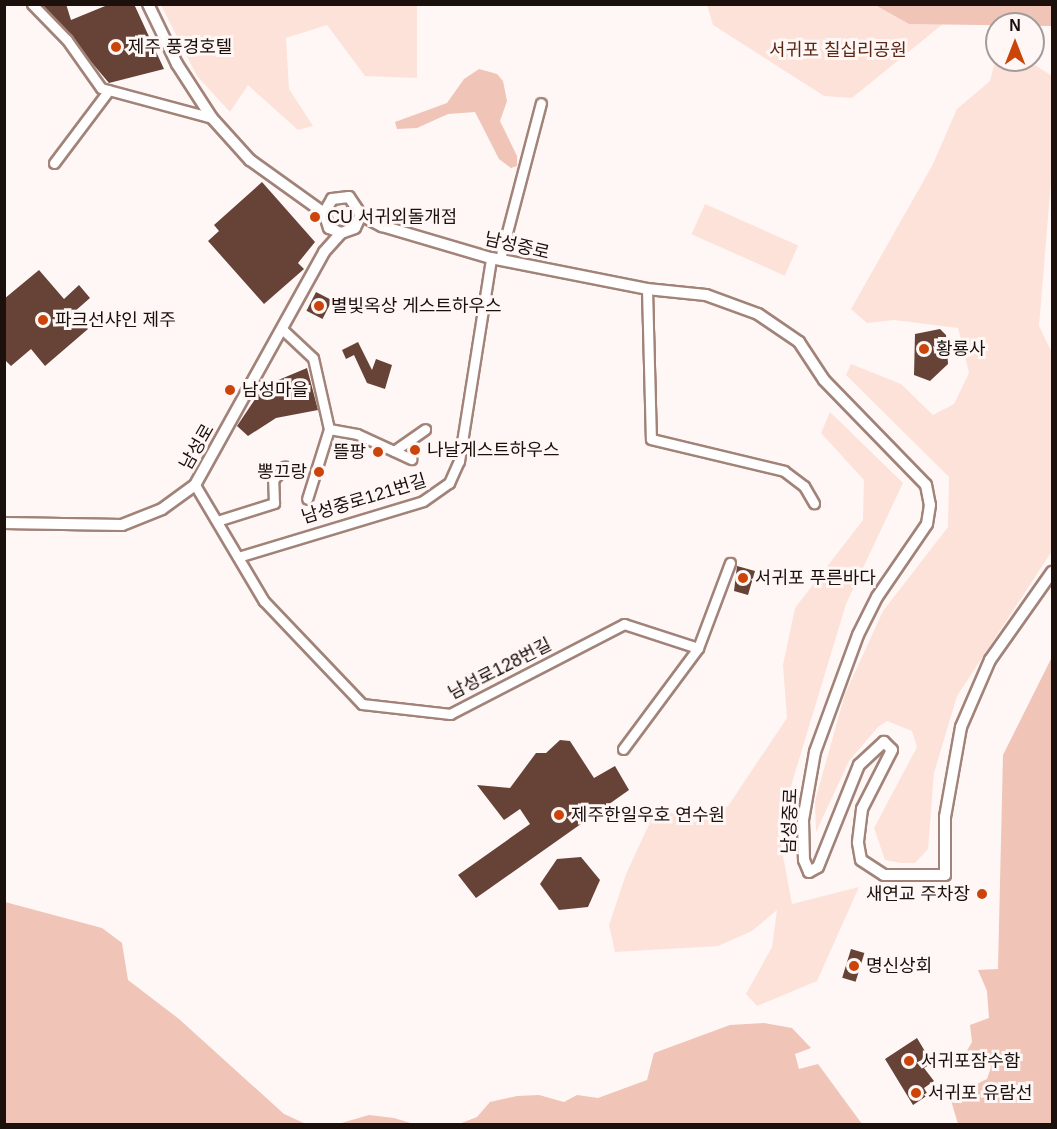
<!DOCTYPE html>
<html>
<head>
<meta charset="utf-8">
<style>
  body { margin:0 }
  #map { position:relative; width:1057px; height:1129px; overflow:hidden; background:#fef7f5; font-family:Arial,"Noto Sans KR",sans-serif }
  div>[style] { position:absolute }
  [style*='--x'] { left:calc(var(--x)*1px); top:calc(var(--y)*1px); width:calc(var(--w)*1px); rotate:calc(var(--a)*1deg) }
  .green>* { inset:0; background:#fde2da; transform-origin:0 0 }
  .water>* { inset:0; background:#f0c4b6 }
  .building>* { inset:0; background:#674337; transform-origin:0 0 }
  .roads { filter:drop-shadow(2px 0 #a28379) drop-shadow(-2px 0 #a28379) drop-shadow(0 2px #a28379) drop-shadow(0 -2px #a28379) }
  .minor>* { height:9px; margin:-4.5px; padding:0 4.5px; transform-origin:4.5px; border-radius:4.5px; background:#fff }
  .tertiary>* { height:10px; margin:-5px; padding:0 5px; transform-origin:5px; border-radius:5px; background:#fff }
  .dots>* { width:16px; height:16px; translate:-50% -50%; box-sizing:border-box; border:3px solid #fef7f5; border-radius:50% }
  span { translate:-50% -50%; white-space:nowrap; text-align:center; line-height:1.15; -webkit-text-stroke:6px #fef7f5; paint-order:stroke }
  .poi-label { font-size:18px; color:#1b100c }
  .left { translate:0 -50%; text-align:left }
  .right { translate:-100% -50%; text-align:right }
  .park-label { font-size:18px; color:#5d2715 }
  .street-label { font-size:18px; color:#1b100c }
  .frame { position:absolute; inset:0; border:6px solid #1b100c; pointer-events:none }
  .north { position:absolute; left:985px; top:12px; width:60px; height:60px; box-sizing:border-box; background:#fef7f5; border:2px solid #a39b98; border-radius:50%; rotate:0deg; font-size:16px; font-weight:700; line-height:24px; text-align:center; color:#1b100c }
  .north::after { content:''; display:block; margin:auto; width:21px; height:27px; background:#cb440a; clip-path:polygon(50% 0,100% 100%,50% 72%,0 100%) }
</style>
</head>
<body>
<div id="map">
  <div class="green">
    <i style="clip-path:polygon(161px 5px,417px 5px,417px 78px,365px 76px,327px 25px,286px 38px,289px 89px,313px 126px,298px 130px,248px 85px,230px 112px,197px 76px)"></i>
    <i style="clip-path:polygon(707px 5px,875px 5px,909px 24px,944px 23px,852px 98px,824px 96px,713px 25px)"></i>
    <i style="clip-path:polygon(997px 54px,997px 60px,1033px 57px,1035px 65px,1052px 76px,1052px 169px,1039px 326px,1052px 353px,1052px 551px,957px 696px,934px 773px,928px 849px,915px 863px,901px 863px,885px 860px,874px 828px,917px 747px,912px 731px,887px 721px,878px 727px,849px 761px,816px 832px,815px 801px,845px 694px,883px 611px,948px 527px,949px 477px,846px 375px,851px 364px,901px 384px,933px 415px,954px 404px,969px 373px,958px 328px,894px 320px,867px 323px,851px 309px,932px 166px,957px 109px,990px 81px)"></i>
    <i style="left:705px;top:204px;width:102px;height:33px;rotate:24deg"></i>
    <i style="clip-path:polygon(830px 412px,903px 483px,846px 604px,778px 829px,792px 904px,859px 887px,817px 981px,757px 1006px,746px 994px,772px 947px,777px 910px,752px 931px,718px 946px,615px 952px,609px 925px,626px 874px,657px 807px,695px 822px,728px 806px,787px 718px,783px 665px,795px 608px,863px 520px,864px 480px,821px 433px)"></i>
  </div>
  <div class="water">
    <i style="clip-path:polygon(875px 5px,1052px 5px,1052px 26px,909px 24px)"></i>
    <i style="clip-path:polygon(479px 69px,497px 74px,503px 81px,507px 101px,500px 121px,517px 156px,517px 166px,511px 168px,499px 159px,475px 112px,448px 114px,417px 128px,397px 129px,395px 122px,447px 103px,464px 79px)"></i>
    <i style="clip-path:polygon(1052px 657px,1052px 1124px,958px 1124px,950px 1097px,987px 1079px,991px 1067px,985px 1060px,971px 1068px,964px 1056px,972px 1042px,970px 1025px,989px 1018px,987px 991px,978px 970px,998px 969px,1003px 755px)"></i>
    <i style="clip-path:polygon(5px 902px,102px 928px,122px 943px,128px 980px,179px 1019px,284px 1114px,306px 1124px,5px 1124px)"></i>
    <i style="clip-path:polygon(764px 1023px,792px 1028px,811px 1048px,795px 1054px,799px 1069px,818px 1064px,862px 1124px,459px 1124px,477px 1117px,490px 1102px,517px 1096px,539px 1095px,564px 1102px,577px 1095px,598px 1098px,647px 1080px,654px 1053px,730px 1025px)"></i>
    <i style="clip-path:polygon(369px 1115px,394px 1118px,414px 1124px,338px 1124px)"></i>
  </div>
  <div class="building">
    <i style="clip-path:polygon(42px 4px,66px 4px,71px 20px,110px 4px,134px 4px,164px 69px,109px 83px)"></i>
    <i style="clip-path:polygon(262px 182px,315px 242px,298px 263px,304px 269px,264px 304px,208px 241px,219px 231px,214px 225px)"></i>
    <i style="clip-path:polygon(39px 270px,64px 299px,79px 285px,90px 298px,74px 312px,88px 329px,45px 366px,31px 349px,11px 366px,4px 359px,4px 299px)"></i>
    <i style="left:316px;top:292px;width:18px;height:21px;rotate:27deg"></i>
    <i style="clip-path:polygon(940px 329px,946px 335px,948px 364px,930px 381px,914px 375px,915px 334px)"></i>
    <i style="clip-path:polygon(358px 342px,372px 370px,376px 359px,392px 365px,385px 389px,367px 383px,354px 355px,346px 359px,342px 350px)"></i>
    <i style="clip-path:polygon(307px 368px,318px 410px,276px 418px,248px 436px,237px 426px,264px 386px)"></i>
    <i style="clip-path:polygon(737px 566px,755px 571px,748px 595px,734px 591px)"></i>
    <i style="clip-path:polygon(560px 740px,570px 741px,594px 778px,615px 766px,629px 790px,476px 898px,458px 875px,530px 824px,520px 809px,504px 820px,477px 785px,510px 788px,536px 753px,546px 753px)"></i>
    <i style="clip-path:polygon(581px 857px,600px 880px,588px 907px,559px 910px,540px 884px,557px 859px)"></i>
    <i style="left:851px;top:949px;width:14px;height:30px;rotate:17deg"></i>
    <i style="clip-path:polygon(917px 1038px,932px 1063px,924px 1068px,934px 1081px,924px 1088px,928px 1095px,913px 1105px,885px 1059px)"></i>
  </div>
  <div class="roads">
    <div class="minor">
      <i style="--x:32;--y:4;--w:50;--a:45.8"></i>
      <i style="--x:67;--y:40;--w:59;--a:54.7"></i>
      <i style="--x:101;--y:88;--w:115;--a:15.1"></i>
      <i style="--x:54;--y:163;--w:91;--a:-53"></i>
      <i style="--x:500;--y:259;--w:161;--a:-75.3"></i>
      <i style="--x:647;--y:289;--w:150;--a:88.5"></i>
      <i style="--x:651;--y:439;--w:137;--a:13.5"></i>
      <i style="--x:784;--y:471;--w:25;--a:37"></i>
      <i style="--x:804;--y:486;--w:20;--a:60"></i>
      <i style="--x:282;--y:329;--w:42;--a:43.1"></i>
      <i style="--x:313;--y:358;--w:73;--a:77.3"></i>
      <i style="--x:329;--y:429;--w:73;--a:107.4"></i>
      <i style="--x:329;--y:429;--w:28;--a:10"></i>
      <i style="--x:357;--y:434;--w:60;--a:24.8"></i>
      <i style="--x:394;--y:451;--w:38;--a:-35"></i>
      <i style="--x:195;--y:485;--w:135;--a:59.3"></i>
      <i style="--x:264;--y:601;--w:142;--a:46.4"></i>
      <i style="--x:362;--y:704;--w:89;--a:6.5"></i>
      <i style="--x:450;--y:714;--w:196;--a:-27.3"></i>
      <i style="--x:624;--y:624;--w:78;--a:18"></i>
      <i style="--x:698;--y:648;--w:91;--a:-69.4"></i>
      <i style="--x:217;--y:521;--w:60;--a:-17.5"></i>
      <i style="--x:274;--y:503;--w:23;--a:-92"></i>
      <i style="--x:273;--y:480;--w:18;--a:-49"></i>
      <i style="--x:238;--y:557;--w:193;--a:-16.8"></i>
      <i style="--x:423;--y:501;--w:32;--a:-35"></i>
      <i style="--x:449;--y:483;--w:24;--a:-66"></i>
      <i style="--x:459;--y:461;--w:206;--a:-81"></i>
      <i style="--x:623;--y:749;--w:126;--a:-53.4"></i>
    </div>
    <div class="tertiary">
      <i style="--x:148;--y:4;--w:67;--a:64.2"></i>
      <i style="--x:177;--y:64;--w:64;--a:57.1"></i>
      <i style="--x:212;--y:118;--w:57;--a:47.9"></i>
      <i style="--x:250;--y:160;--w:91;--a:35.6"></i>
      <i style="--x:361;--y:215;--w:14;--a:115"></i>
      <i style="--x:355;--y:228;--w:15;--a:160"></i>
      <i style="--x:341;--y:233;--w:13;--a:-157"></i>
      <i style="--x:329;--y:228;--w:16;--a:-108"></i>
      <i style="--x:324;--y:213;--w:16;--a:-60"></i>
      <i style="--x:332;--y:199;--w:17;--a:-7"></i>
      <i style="--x:349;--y:197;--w:22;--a:56"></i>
      <i style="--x:361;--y:215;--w:24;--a:28"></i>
      <i style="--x:382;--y:226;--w:114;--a:16.4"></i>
      <i style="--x:491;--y:258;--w:159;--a:11.2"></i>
      <i style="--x:647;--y:289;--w:59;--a:5.8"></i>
      <i style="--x:706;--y:295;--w:55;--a:20.1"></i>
      <i style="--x:758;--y:314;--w:50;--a:34.3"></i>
      <i style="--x:799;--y:342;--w:45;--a:56.7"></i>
      <i style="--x:824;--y:380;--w:146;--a:45.8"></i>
      <i style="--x:926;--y:485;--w:20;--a:79"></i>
      <i style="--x:930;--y:505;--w:19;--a:99"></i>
      <i style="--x:927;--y:524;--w:88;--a:124.4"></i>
      <i style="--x:877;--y:597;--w:42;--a:116.6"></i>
      <i style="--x:858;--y:635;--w:125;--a:110.2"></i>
      <i style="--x:815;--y:752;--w:69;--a:100"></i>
      <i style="--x:803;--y:820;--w:40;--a:88.6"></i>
      <i style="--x:804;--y:860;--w:13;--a:67"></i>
      <i style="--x:809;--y:872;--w:10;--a:-29"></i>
      <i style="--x:818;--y:867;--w:110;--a:-68.1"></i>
      <i style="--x:859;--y:765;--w:34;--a:-43"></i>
      <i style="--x:884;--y:742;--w:11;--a:45"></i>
      <i style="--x:892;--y:750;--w:66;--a:117"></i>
      <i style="--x:862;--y:809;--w:34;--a:97"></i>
      <i style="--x:858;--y:843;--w:17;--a:80"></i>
      <i style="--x:861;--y:860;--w:27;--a:33"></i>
      <i style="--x:884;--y:875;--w:61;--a:0"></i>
      <i style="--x:945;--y:875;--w:58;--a:-90"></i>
      <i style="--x:945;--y:817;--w:91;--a:-79.9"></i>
      <i style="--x:961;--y:727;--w:73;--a:-66.6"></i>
      <i style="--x:990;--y:660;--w:108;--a:-54.8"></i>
      <i style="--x:4;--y:523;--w:118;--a:1"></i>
      <i style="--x:122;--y:525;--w:43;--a:-21.8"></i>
      <i style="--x:162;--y:509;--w:41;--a:-36"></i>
      <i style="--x:195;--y:485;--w:266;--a:-61"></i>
      <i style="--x:324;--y:252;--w:25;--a:-48"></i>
    </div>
  </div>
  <div class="dots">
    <i style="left:116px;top:47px;background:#cb440a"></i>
    <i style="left:315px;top:217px;background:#cb440a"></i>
    <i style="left:319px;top:306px;background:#cb440a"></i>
    <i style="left:43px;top:320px;background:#cb440a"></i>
    <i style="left:924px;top:349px;background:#cb440a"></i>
    <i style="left:230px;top:390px;background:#cb440a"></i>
    <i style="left:415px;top:450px;background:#cb440a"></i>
    <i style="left:378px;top:452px;background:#cb440a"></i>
    <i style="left:319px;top:472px;background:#cb440a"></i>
    <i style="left:743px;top:578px;background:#cb440a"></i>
    <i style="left:559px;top:815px;background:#cb440a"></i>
    <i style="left:982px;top:894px;background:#cb440a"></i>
    <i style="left:854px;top:966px;background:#cb440a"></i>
    <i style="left:909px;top:1061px;background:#cb440a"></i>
    <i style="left:916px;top:1093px;background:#cb440a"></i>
  </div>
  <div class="poi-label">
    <span class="left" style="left:128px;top:47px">제주 풍경호텔</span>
    <span class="left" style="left:327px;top:217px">CU 서귀외돌개점</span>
    <span class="left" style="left:331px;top:306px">별빛옥상 게스트하우스</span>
    <span class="left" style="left:55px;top:320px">파크선샤인 제주</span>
    <span class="left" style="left:936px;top:349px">황룡사</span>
    <span class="left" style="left:242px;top:390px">남성마을</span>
    <span class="left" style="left:427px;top:450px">나날게스트하우스</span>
    <span class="right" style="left:366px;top:452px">뜰팡</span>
    <span class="right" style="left:307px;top:472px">뽕끄랑</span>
    <span class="left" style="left:755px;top:578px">서귀포 푸른바다</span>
    <span class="left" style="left:571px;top:815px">제주한일우호 연수원</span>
    <span class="right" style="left:970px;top:894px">새연교 주차장</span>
    <span class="left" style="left:866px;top:966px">명신상회</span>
    <span class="left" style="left:921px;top:1061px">서귀포잠수함</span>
    <span class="left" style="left:928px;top:1093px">서귀포 유람선</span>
  </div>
  <div class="park-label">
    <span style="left:838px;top:50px">서귀포 칠십리공원</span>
  </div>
  <div class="street-label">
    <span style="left:517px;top:246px;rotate:13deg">남성중로</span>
    <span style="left:197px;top:447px;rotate:-60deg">남성로</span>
    <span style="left:364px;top:499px;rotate:-17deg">남성중로121번길</span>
    <span style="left:500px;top:669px;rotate:-27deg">남성로128번길</span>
    <span style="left:790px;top:821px;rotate:-88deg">남성중로</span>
  </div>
  <div class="frame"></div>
  <div class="north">N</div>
</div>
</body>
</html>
